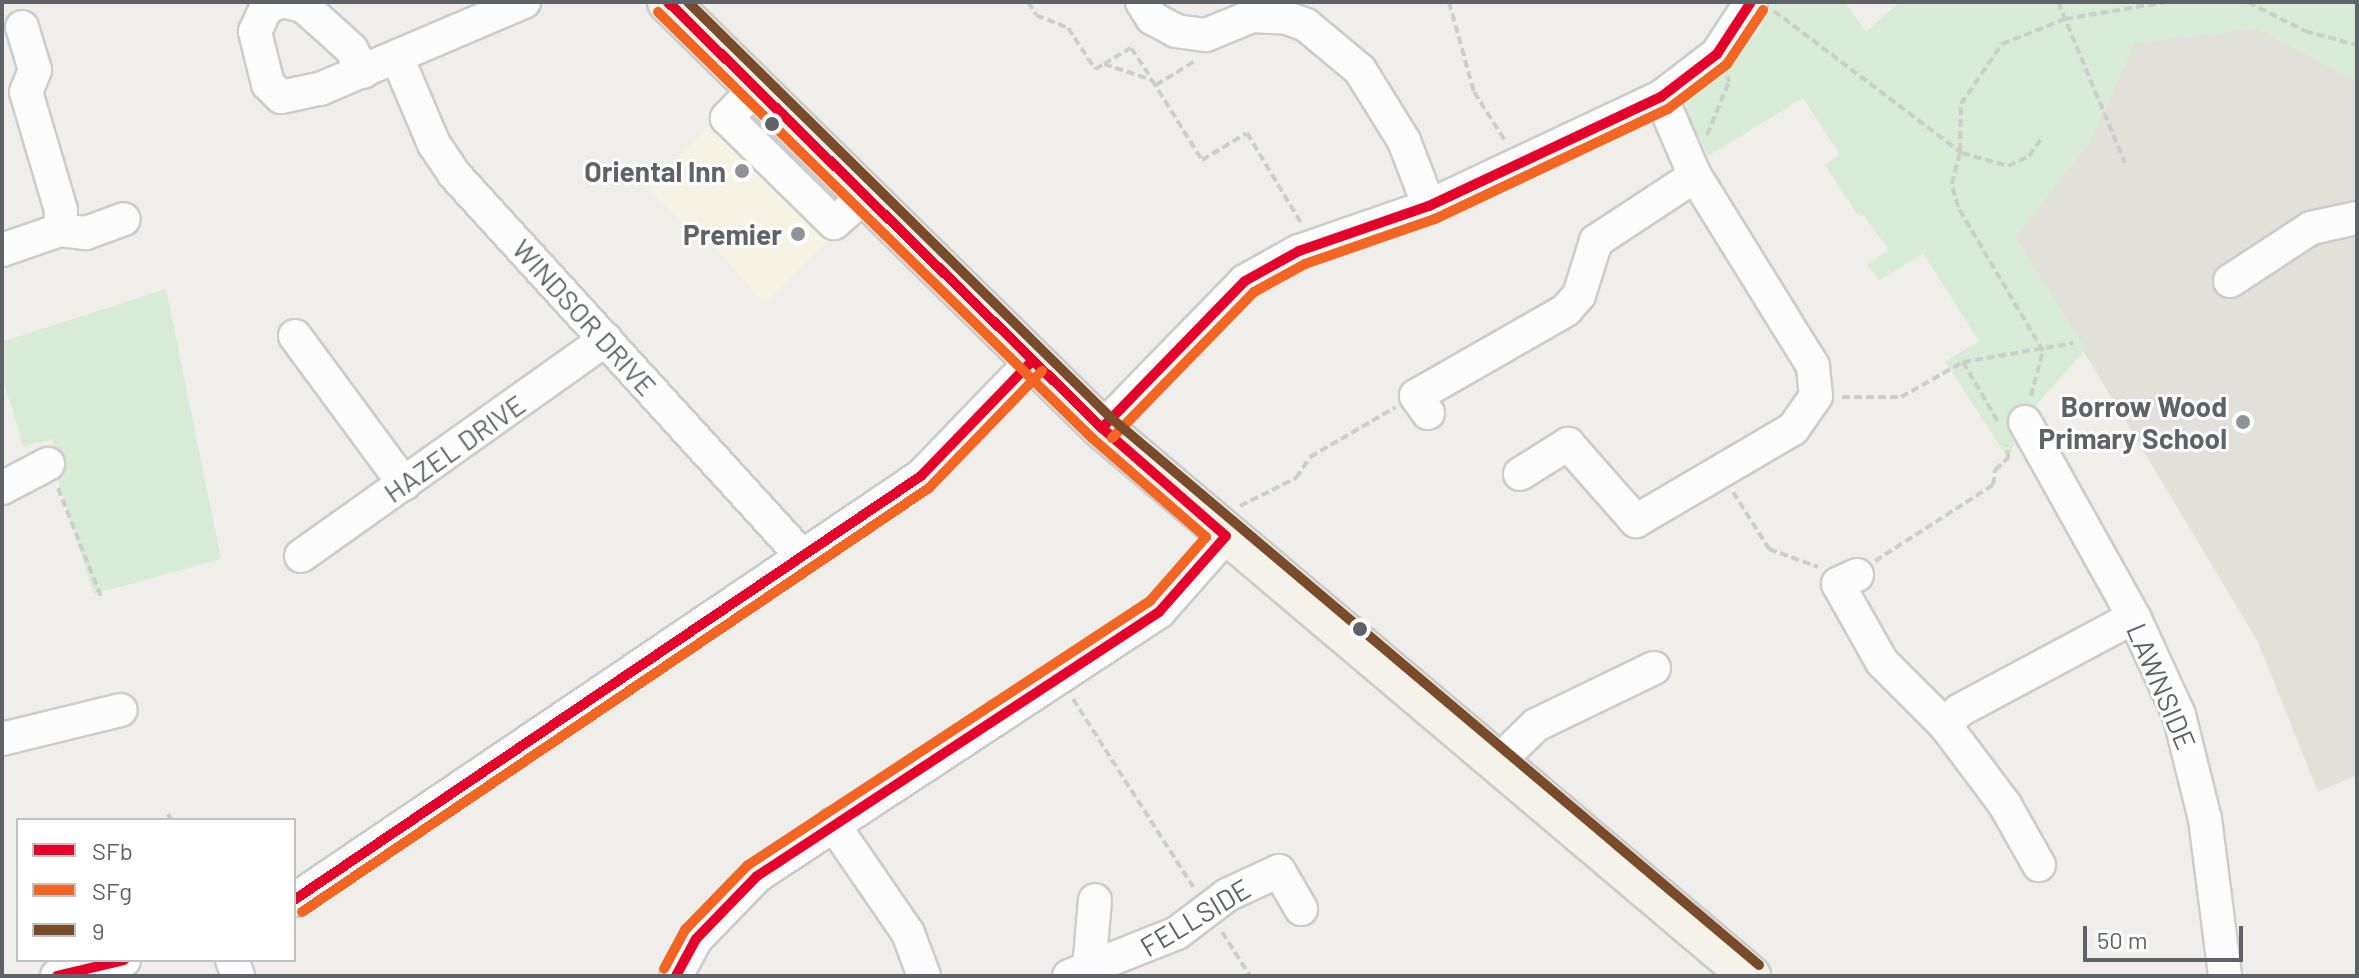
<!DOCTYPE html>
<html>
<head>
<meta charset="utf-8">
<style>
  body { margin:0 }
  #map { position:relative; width:2359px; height:978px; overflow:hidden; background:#efeeea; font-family:Barlow,sans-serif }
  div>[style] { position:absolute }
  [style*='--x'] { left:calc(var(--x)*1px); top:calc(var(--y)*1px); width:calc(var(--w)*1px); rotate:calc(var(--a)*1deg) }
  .commercial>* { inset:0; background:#f7f3e4 }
  .education>* { inset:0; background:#e2e0da }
  .green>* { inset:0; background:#d8ebd6 }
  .path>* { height:4px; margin-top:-2px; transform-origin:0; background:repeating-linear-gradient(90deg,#cacfcc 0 8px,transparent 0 12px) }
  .roads { filter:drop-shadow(2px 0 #cbcccc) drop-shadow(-2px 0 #cbcccc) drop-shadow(0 2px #cbcccc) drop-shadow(0 -2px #cbcccc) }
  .minor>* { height:32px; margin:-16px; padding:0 16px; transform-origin:16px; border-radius:16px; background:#fdfcfc }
  .major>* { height:40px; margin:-20px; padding:0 20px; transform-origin:20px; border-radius:20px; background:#f4f2e9 }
  .bus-1>* { height:10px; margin:-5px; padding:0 5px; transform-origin:5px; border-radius:5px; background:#e4002b }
  .bus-2>* { height:10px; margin:-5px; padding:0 5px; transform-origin:5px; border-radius:5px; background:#f26522 }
  .bus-3>* { height:10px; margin:-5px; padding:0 5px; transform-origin:5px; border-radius:5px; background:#7a4b2a }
  .dots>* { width:22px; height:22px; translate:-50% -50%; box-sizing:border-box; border:4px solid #fff; border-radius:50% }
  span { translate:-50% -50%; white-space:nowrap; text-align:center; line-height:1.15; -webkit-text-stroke:6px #fff; paint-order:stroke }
  .poi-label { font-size:28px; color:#5f6368; font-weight:700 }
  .right { translate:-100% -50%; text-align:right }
  .street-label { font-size:28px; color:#5f6368 }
  .frame { position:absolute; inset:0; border:4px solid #5f6368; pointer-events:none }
  .legend { position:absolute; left:16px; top:818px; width:280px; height:144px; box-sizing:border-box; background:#fff; border:2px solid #bfc1c3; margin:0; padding:10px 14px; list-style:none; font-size:24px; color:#5f6368 }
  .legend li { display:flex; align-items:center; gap:16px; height:40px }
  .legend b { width:40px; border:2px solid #bfc1c3 }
  .scale { position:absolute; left:2083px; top:926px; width:160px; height:36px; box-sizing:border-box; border:4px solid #5f6368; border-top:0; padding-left:10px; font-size:24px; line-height:28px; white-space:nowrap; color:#5f6368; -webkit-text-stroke:6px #fff; paint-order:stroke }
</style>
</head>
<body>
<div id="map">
  <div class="commercial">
    <i style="clip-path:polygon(735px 100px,853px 217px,764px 303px,711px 243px,705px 247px,649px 188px)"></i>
  </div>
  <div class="education">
    <i style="clip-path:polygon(2257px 28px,2357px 81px,2357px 775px,2318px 792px,2258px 642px,2015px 237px,2089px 143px,2134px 43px)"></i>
  </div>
  <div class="green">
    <i style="clip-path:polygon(1769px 2px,1845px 2px,1866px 32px,1900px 2px,2357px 2px,2357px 81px,2257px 28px,2134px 43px,2089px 143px,2015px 237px,2086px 349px,2029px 413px,2008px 458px,1945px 362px,1979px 341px,1923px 253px,1879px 281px,1867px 264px,1889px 250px,1863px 215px,1859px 217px,1825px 165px,1840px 155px,1803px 98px,1708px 156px,1697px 133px,1687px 130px,1687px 99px,1760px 30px)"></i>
    <i style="clip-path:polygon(166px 289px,221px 559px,94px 594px,59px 485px,52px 439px,23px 446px,2px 375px,2px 342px)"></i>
  </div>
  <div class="path">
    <i style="--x:1028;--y:2;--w:15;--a:58"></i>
    <i style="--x:1036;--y:15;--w:35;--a:22"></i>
    <i style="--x:1068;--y:28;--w:49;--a:56.6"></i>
    <i style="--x:1095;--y:69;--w:10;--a:-29"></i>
    <i style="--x:1104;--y:64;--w:51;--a:18.4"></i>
    <i style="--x:1152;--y:80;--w:94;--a:58"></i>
    <i style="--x:1202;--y:160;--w:52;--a:-31"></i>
    <i style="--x:1247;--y:133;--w:105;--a:59"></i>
    <i style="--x:1449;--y:2;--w:93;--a:74.5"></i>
    <i style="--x:1474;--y:92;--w:59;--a:57.4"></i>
    <i style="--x:2058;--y:2;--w:174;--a:67.4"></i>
    <i style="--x:2248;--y:2;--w:64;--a:27"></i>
    <i style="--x:2305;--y:31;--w:54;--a:15.1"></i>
    <i style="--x:1774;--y:11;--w:236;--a:37.1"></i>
    <i style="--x:1962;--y:153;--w:48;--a:15.8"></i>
    <i style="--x:2008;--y:166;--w:23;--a:-25"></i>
    <i style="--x:2029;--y:156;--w:21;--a:-55"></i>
    <i style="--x:1104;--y:64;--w:31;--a:-31"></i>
    <i style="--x:1131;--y:48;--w:36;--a:56"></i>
    <i style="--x:1156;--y:85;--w:46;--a:-31.6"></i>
    <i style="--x:1707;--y:135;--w:57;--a:-67.5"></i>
    <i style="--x:1729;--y:82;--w:6;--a:-108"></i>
    <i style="--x:1963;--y:362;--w:69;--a:59.7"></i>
    <i style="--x:2031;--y:396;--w:47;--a:-75.1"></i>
    <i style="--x:2043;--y:351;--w:167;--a:-120.6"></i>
    <i style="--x:1958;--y:207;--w:24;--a:-105"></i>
    <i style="--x:1952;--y:184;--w:34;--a:-76"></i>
    <i style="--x:1960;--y:151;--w:47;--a:-88.8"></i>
    <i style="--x:1961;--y:104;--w:73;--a:-55.7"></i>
    <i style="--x:2002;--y:44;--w:68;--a:-21.6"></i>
    <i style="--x:2065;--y:19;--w:101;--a:-9.6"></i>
    <i style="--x:1842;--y:397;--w:59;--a:0"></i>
    <i style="--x:1901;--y:397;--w:71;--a:-29.4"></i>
    <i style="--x:1963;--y:362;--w:112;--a:-9.8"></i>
    <i style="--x:58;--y:488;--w:119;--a:68.4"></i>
    <i style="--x:1733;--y:492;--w:67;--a:57.7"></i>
    <i style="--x:1769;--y:549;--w:52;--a:20.2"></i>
    <i style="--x:1240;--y:506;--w:63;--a:-26.6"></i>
    <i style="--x:1296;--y:478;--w:25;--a:-56"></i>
    <i style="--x:1310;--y:457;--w:99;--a:-30.2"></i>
    <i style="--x:1875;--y:561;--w:140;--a:-32.8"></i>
    <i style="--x:1993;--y:485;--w:15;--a:-82"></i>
    <i style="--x:1995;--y:470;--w:18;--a:-43"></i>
    <i style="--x:2008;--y:458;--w:13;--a:-94"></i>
    <i style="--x:1073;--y:699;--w:223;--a:57.4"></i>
    <i style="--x:168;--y:814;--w:7;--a:63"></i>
    <i style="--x:1222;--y:932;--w:52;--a:57.5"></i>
  </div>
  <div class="roads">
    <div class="minor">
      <i style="--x:280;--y:2;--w:15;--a:157"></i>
      <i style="--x:266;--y:8;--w:26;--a:115"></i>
      <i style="--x:255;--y:32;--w:54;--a:76"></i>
      <i style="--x:268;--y:84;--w:18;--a:45"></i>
      <i style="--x:281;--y:97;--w:40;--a:-12"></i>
      <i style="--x:320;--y:89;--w:222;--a:-23.1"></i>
      <i style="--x:286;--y:2;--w:17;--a:13"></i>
      <i style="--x:303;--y:6;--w:20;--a:41"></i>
      <i style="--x:318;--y:19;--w:45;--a:42.3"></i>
      <i style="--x:351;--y:49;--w:26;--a:61"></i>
      <i style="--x:1142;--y:2;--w:19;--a:58"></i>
      <i style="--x:1152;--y:18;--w:27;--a:28"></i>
      <i style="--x:1176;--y:31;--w:30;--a:8"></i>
      <i style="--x:1206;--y:35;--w:50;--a:-22.4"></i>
      <i style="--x:1252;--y:16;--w:35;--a:3"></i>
      <i style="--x:1287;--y:18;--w:20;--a:20"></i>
      <i style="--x:1306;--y:25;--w:70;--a:39.8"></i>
      <i style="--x:1360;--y:70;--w:84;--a:58.2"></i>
      <i style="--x:1404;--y:141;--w:70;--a:69"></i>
      <i style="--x:22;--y:27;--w:45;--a:73.2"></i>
      <i style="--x:35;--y:70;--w:24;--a:112"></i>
      <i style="--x:397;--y:57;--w:95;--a:67"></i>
      <i style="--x:434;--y:144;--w:36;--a:56"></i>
      <i style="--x:454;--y:174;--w:518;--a:47.66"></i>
      <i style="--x:756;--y:88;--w:42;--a:134"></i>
      <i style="--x:727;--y:118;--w:150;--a:44.5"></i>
      <i style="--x:834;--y:223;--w:41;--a:-41.1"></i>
      <i style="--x:60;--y:230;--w:26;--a:7"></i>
      <i style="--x:86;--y:233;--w:40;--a:-20.2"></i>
      <i style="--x:2;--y:250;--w:61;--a:-19"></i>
      <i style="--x:60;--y:230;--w:20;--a:-87"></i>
      <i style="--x:61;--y:210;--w:123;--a:-106.5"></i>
      <i style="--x:2230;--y:281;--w:97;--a:-33.2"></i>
      <i style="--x:2311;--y:228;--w:47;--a:-12.3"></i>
      <i style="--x:295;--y:336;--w:184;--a:53.6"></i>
      <i style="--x:1428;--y:413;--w:21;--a:-125"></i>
      <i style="--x:1416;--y:396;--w:173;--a:-29.8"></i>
      <i style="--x:1566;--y:310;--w:20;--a:-49"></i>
      <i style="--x:1579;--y:295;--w:57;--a:-72.5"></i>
      <i style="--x:1596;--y:241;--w:118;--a:-33.3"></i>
      <i style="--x:2025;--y:422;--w:223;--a:60.8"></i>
      <i style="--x:2134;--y:617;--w:108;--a:65.3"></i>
      <i style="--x:2179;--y:715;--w:107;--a:76"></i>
      <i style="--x:2205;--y:819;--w:158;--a:82.7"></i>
      <i style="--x:1102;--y:428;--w:205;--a:-45.8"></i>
      <i style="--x:1245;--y:281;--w:62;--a:-29.1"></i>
      <i style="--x:1299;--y:251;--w:138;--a:-19.1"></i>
      <i style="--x:1429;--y:206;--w:256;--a:-25.2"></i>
      <i style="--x:1661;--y:97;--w:71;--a:-37.5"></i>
      <i style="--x:1717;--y:54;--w:62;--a:-56.8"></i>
      <i style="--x:1520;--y:474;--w:57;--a:-32"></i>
      <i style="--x:1568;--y:444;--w:103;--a:48.6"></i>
      <i style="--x:1636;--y:521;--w:182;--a:-30.4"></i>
      <i style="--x:1793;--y:429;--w:40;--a:-55.1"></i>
      <i style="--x:1816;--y:396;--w:30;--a:-96"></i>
      <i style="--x:1813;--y:366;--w:224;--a:-121.8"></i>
      <i style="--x:1695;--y:176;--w:86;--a:-113.3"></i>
      <i style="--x:2;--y:488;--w:52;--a:-27.6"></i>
      <i style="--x:301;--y:556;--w:374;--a:-35.4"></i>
      <i style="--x:1857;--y:575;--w:21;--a:155"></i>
      <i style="--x:1838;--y:584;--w:90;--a:60.6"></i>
      <i style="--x:1882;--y:662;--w:89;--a:45"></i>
      <i style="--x:1945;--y:725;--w:100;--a:53.1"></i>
      <i style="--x:2005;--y:805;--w:69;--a:60.5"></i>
      <i style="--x:1945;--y:725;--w:21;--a:-45"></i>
      <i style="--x:1960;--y:710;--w:197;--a:-28.1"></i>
      <i style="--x:2;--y:739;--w:122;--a:-13.7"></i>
      <i style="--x:1497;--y:763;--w:54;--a:-44.3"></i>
      <i style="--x:1536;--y:725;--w:131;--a:-25.8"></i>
      <i style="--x:833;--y:824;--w:132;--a:55.5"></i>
      <i style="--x:908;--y:933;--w:46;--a:69.6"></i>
      <i style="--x:294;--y:900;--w:757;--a:-34.07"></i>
      <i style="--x:921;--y:476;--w:160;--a:-46"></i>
      <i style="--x:232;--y:960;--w:17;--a:69"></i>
      <i style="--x:1089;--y:969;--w:69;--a:-85"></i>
      <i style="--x:57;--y:976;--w:69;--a:-13.4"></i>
      <i style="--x:676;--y:976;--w:42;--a:-61.6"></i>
      <i style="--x:696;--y:939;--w:88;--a:-45.9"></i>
      <i style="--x:757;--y:876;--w:481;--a:-33.3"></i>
      <i style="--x:1159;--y:612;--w:101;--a:-48.6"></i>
      <i style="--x:1069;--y:976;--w:116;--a:-21.7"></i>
      <i style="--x:1177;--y:933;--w:63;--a:-37.2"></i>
      <i style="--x:1227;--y:895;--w:57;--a:-24.8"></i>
      <i style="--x:1279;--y:871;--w:44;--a:59.9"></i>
    </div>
    <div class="major">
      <i style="--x:668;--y:2;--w:608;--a:44.47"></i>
      <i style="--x:1102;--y:428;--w:849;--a:40.22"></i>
    </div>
  </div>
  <div class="bus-1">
    <i style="--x:668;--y:2;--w:608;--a:44.47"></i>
    <i style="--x:1102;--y:428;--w:164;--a:41.1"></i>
    <i style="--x:1226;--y:536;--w:101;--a:131.4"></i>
    <i style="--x:1159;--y:612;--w:481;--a:146.7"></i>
    <i style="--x:757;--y:876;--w:88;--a:134.1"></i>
    <i style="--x:696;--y:939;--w:42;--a:118.4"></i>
    <i style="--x:1102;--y:428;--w:205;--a:-45.8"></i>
    <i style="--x:1245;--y:281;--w:62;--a:-29.1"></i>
    <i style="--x:1299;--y:251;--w:138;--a:-19.1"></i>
    <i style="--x:1429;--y:206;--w:256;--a:-25.2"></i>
    <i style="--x:1661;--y:97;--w:71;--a:-37.5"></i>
    <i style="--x:1717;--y:54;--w:62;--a:-56.8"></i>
    <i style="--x:294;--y:900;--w:757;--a:-34.07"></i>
    <i style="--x:921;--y:476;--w:160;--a:-46"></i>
    <i style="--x:57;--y:976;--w:69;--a:-13.4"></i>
  </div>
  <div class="bus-2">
    <i style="--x:658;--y:12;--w:608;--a:44.47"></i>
    <i style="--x:1092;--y:438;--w:151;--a:41"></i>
    <i style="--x:1206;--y:537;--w:85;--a:131.2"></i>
    <i style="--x:1150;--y:601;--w:481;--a:146.7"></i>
    <i style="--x:748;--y:865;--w:91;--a:134.1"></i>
    <i style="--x:685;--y:930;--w:44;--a:118.3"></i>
    <i style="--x:1112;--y:438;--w:204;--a:-45.8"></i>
    <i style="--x:1254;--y:292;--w:58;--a:-28.8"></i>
    <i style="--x:1305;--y:264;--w:138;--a:-19.1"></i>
    <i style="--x:1435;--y:219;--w:258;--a:-25.3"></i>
    <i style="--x:1668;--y:109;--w:74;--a:-37.3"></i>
    <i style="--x:1727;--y:64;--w:65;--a:-56.3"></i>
    <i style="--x:302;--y:912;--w:757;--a:-34.07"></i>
    <i style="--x:929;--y:488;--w:163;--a:-46"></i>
  </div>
  <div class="bus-3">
    <i style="--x:688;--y:2;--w:593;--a:44.52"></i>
    <i style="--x:1111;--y:418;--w:848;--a:40.17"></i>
  </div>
  <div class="dots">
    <i style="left:772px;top:124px;background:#5f6368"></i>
    <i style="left:742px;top:171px;background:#919496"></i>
    <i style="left:798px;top:234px;background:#919496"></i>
    <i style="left:2243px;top:422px;background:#919496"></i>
    <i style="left:1360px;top:629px;background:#5f6368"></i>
  </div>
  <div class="poi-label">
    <span class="right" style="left:726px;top:171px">Oriental Inn</span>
    <span class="right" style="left:782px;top:234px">Premier</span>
    <span class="right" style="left:2227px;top:422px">Borrow Wood<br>Primary School</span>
  </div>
  <div class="street-label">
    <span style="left:585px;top:317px;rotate:48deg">WINDSOR DRIVE</span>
    <span style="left:454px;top:448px;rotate:-35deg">HAZEL DRIVE</span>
    <span style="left:2162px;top:686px;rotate:67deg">LAWNSIDE</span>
    <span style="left:1195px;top:917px;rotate:-31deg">FELLSIDE</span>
  </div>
  <div class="frame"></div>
  <ul class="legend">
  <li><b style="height:10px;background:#e4002b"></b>SFb</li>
  <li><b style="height:10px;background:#f26522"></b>SFg</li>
  <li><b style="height:10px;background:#7a4b2a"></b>9</li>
  </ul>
  <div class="scale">50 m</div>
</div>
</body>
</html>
